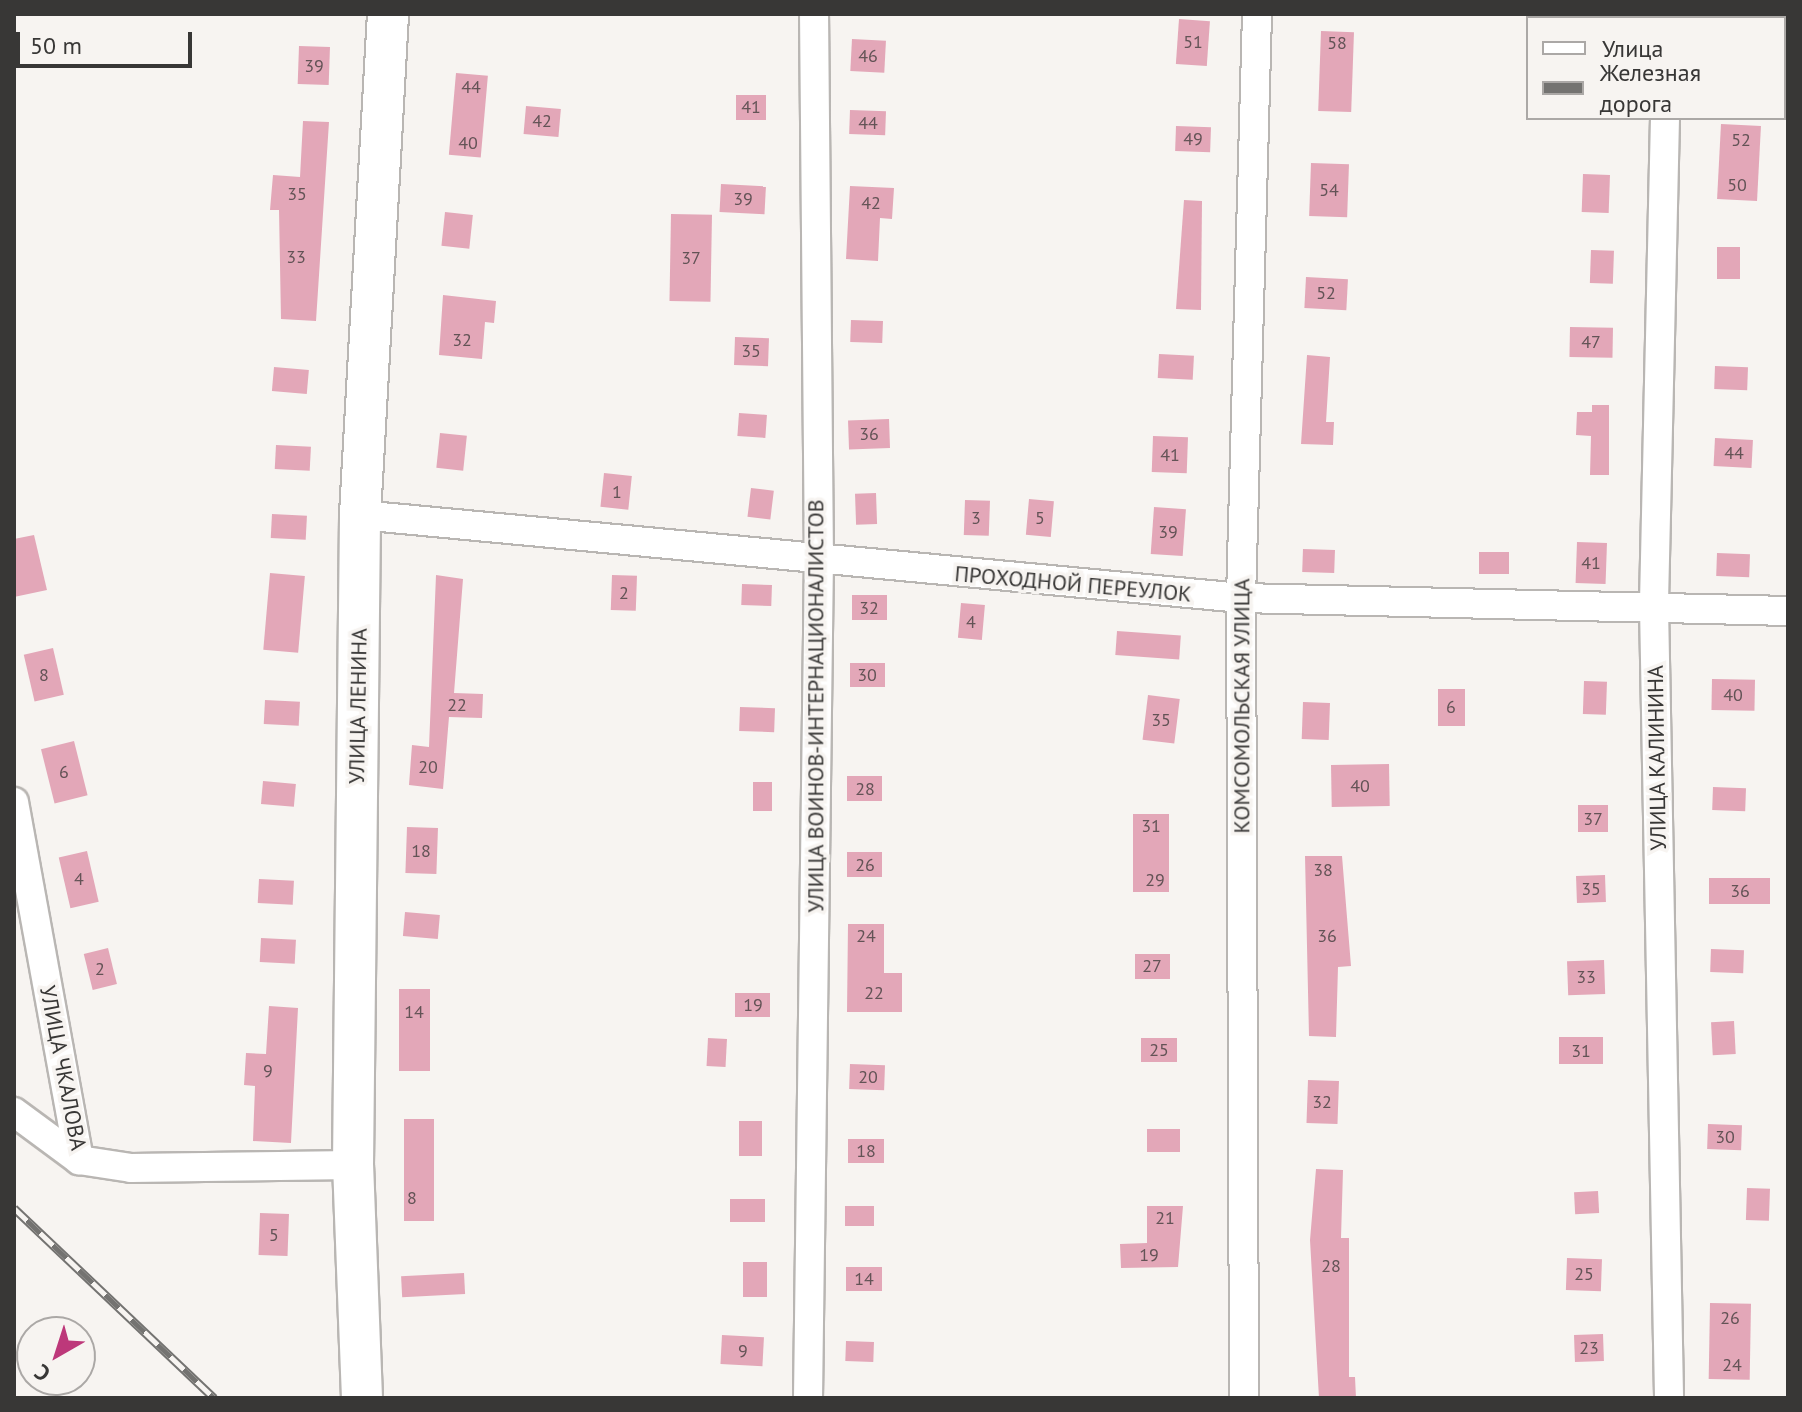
<!DOCTYPE html>
<html>
<head>
<meta charset="utf-8">
<style>
  body { margin:0 }
  #map { position:relative; width:1802px; height:1412px; overflow:hidden; background:#f7f4f1; font-family:"PT Sans",sans-serif }
  div>[style] { position:absolute }
  [style*='--x'] { left:calc(var(--x)*1px); top:calc(var(--y)*1px); width:calc(var(--w)*1px); rotate:calc(var(--a)*1deg) }
  .building>* { inset:0; background:#e3a7b8; transform-origin:0 0 }
  .roads { filter:drop-shadow(2px 0 #b9b6b3) drop-shadow(-2px 0 #b9b6b3) drop-shadow(0 2px #b9b6b3) drop-shadow(0 -2px #b9b6b3) }
  .minor>* { height:28px; margin:-14px; padding:0 14px; transform-origin:14px; border-radius:14px; background:#fff }
  .secondary>* { height:40px; margin:-20px; padding:0 20px; transform-origin:20px; border-radius:20px; background:#fff }
  .rail>* { height:9px; margin-top:-4.5px; transform-origin:0; background:repeating-linear-gradient(90deg,#f7f4f1 0 18px,#747371 0 36px); box-sizing:border-box; border-block:2px solid #747371 }
  span { translate:-50% -50%; white-space:nowrap; text-align:center; line-height:1.15; -webkit-text-stroke:7px #f7f4f1; paint-order:stroke }
  .number-label { font-size:18px; color:#635356 }
  .number-label span { -webkit-text-stroke-width:0 }
  .street-label { font-size:22px; color:#383736 }
  .frame { position:absolute; inset:0; border:16px solid #383736; pointer-events:none }
  .legend { position:absolute; left:1526px; top:16px; width:260px; height:104px; box-sizing:border-box; background:#f7f4f1; border:2px solid #aba8a6; margin:0; padding:10px 14px; list-style:none; font-size:24px; color:#383736 }
  .legend li { display:flex; align-items:center; gap:16px; height:40px }
  .legend b { width:40px; border:2px solid #aba8a6 }
  .north { position:absolute; left:16px; top:1316px; width:80px; height:80px; box-sizing:border-box; background:#f7f4f1; border:2px solid #aba8a6; border-radius:50%; rotate:219deg; font-size:22px; font-weight:700; line-height:32px; text-align:center; color:#383736 }
  .north::after { content:''; display:block; margin:auto; width:28px; height:36px; background:#bd387a; clip-path:polygon(50% 0,100% 100%,50% 72%,0 100%) }
  .scale { position:absolute; left:16px; top:32px; width:176px; height:36px; box-sizing:border-box; border:4px solid #383736; border-top:0; padding-left:10px; font-size:24px; line-height:28px; white-space:nowrap; color:#383736; -webkit-text-stroke:6px #f7f4f1; paint-order:stroke }
</style>
</head>
<body>
<div id="map">
  <div class="building">
    <i style="left:1179px;top:19px;width:31px;height:45px;rotate:4deg"></i>
    <i style="left:1321px;top:31px;width:33px;height:80px;rotate:2deg"></i>
    <i style="left:852px;top:39px;width:34px;height:32px;rotate:3deg"></i>
    <i style="left:299px;top:46px;width:31px;height:38px;rotate:2deg"></i>
    <i style="left:456px;top:73px;width:32px;height:82px;rotate:5deg"></i>
    <i style="left:736px;top:95px;width:30px;height:25px"></i>
    <i style="left:526px;top:106px;width:35px;height:28px;rotate:5deg"></i>
    <i style="left:850px;top:110px;width:36px;height:24px;rotate:2deg"></i>
    <i style="clip-path:polygon(303px 121px,329px 122px,316px 321px,281px 319px,279px 210px,270px 210px,273px 175px,300px 177px)"></i>
    <i style="left:1721px;top:124px;width:40px;height:75px;rotate:3deg"></i>
    <i style="left:1176px;top:126px;width:35px;height:25px;rotate:2deg"></i>
    <i style="left:1311px;top:163px;width:38px;height:53px;rotate:2deg"></i>
    <i style="left:1583px;top:174px;width:27px;height:38px;rotate:2deg"></i>
    <i style="left:721px;top:184px;width:45px;height:28px;rotate:3deg"></i>
    <i style="clip-path:polygon(850px 186px,894px 188px,892px 219px,880px 218px,878px 261px,846px 259px)"></i>
    <i style="clip-path:polygon(1184px 200px,1202px 201px,1201px 310px,1176px 309px)"></i>
    <i style="left:445px;top:212px;width:28px;height:34px;rotate:6deg"></i>
    <i style="left:671px;top:214px;width:41px;height:87px;rotate:1deg"></i>
    <i style="left:1717px;top:247px;width:23px;height:32px"></i>
    <i style="left:1591px;top:250px;width:23px;height:33px;rotate:2deg"></i>
    <i style="left:1306px;top:277px;width:42px;height:31px;rotate:3deg"></i>
    <i style="clip-path:polygon(443px 295px,496px 301px,494px 323px,485px 322px,482px 359px,439px 355px)"></i>
    <i style="left:851px;top:320px;width:32px;height:22px;rotate:2deg"></i>
    <i style="left:1570px;top:327px;width:43px;height:30px;rotate:1deg"></i>
    <i style="left:735px;top:337px;width:34px;height:28px;rotate:2deg"></i>
    <i style="left:1159px;top:354px;width:35px;height:24px;rotate:3deg"></i>
    <i style="clip-path:polygon(1307px 355px,1330px 357px,1326px 422px,1334px 422px,1333px 445px,1301px 444px)"></i>
    <i style="left:1715px;top:366px;width:33px;height:23px;rotate:2deg"></i>
    <i style="left:274px;top:367px;width:35px;height:24px;rotate:5deg"></i>
    <i style="clip-path:polygon(1592px 405px,1609px 405px,1609px 475px,1590px 475px,1591px 436px,1576px 435px,1577px 412px,1592px 412px)"></i>
    <i style="left:739px;top:413px;width:28px;height:23px;rotate:4deg"></i>
    <i style="left:889px;top:419px;width:29px;height:41px;rotate:88deg"></i>
    <i style="left:440px;top:433px;width:27px;height:35px;rotate:6deg"></i>
    <i style="left:1153px;top:436px;width:35px;height:36px;rotate:2deg"></i>
    <i style="left:1715px;top:438px;width:38px;height:28px;rotate:3deg"></i>
    <i style="left:276px;top:445px;width:35px;height:24px;rotate:3deg"></i>
    <i style="left:604px;top:473px;width:28px;height:34px;rotate:6deg"></i>
    <i style="left:751px;top:488px;width:23px;height:29px;rotate:7deg"></i>
    <i style="left:876px;top:493px;width:31px;height:21px;rotate:88deg"></i>
    <i style="left:1029px;top:499px;width:25px;height:36px;rotate:5deg"></i>
    <i style="left:965px;top:500px;width:25px;height:35px;rotate:2deg"></i>
    <i style="left:1154px;top:507px;width:32px;height:47px;rotate:4deg"></i>
    <i style="left:272px;top:514px;width:35px;height:24px;rotate:3deg"></i>
    <i style="clip-path:polygon(34px 535px,47px 590px,14px 597px,14px 539px)"></i>
    <i style="left:1577px;top:542px;width:30px;height:41px;rotate:2deg"></i>
    <i style="left:1303px;top:549px;width:32px;height:23px;rotate:2deg"></i>
    <i style="left:1479px;top:552px;width:30px;height:22px"></i>
    <i style="left:1717px;top:553px;width:33px;height:23px;rotate:2deg"></i>
    <i style="left:270px;top:573px;width:35px;height:77px;rotate:5deg"></i>
    <i style="clip-path:polygon(436px 575px,463px 579px,454px 693px,483px 694px,482px 718px,449px 717px,443px 789px,409px 785px,412px 745px,429px 747px)"></i>
    <i style="left:612px;top:575px;width:25px;height:35px;rotate:2deg"></i>
    <i style="left:742px;top:584px;width:30px;height:21px;rotate:2deg"></i>
    <i style="left:887px;top:595px;width:25px;height:35px;rotate:90deg"></i>
    <i style="left:961px;top:603px;width:24px;height:35px;rotate:5deg"></i>
    <i style="left:1117px;top:631px;width:64px;height:24px;rotate:4deg"></i>
    <i style="left:53px;top:648px;width:48px;height:30px;rotate:77deg"></i>
    <i style="left:850px;top:663px;width:35px;height:24px"></i>
    <i style="left:1712px;top:679px;width:43px;height:31px;rotate:1deg"></i>
    <i style="left:1584px;top:681px;width:23px;height:33px;rotate:2deg"></i>
    <i style="left:1438px;top:689px;width:27px;height:37px"></i>
    <i style="left:1148px;top:695px;width:32px;height:45px;rotate:7deg"></i>
    <i style="left:265px;top:700px;width:35px;height:24px;rotate:3deg"></i>
    <i style="left:1303px;top:702px;width:27px;height:37px;rotate:2deg"></i>
    <i style="left:740px;top:707px;width:35px;height:24px;rotate:2deg"></i>
    <i style="left:74px;top:741px;width:56px;height:34px;rotate:76deg"></i>
    <i style="left:1389px;top:764px;width:42px;height:58px;rotate:89deg"></i>
    <i style="left:847px;top:776px;width:35px;height:25px"></i>
    <i style="left:263px;top:781px;width:33px;height:23px;rotate:5deg"></i>
    <i style="left:772px;top:782px;width:29px;height:19px;rotate:90deg"></i>
    <i style="left:1713px;top:787px;width:33px;height:23px;rotate:2deg"></i>
    <i style="left:1608px;top:805px;width:27px;height:30px;rotate:90deg"></i>
    <i style="left:1133px;top:814px;width:36px;height:78px"></i>
    <i style="left:407px;top:827px;width:31px;height:46px;rotate:2deg"></i>
    <i style="left:87px;top:851px;width:52px;height:29px;rotate:77deg"></i>
    <i style="left:882px;top:852px;width:25px;height:35px;rotate:90deg"></i>
    <i style="clip-path:polygon(1305px 856px,1342px 856px,1351px 966px,1338px 967px,1336px 1037px,1309px 1036px)"></i>
    <i style="left:1605px;top:875px;width:27px;height:29px;rotate:88deg"></i>
    <i style="left:1709px;top:878px;width:61px;height:26px"></i>
    <i style="left:259px;top:879px;width:35px;height:24px;rotate:3deg"></i>
    <i style="left:405px;top:912px;width:35px;height:24px;rotate:5deg"></i>
    <i style="clip-path:polygon(848px 924px,884px 924px,884px 973px,902px 973px,902px 1012px,847px 1012px)"></i>
    <i style="left:261px;top:938px;width:35px;height:24px;rotate:3deg"></i>
    <i style="left:108px;top:948px;width:37px;height:25px;rotate:76deg"></i>
    <i style="left:1711px;top:949px;width:33px;height:23px;rotate:2deg"></i>
    <i style="left:1135px;top:954px;width:35px;height:25px"></i>
    <i style="left:1604px;top:960px;width:34px;height:37px;rotate:88deg"></i>
    <i style="left:399px;top:989px;width:31px;height:82px"></i>
    <i style="left:735px;top:993px;width:35px;height:24px"></i>
    <i style="clip-path:polygon(269px 1006px,298px 1008px,291px 1143px,253px 1141px,255px 1086px,244px 1085px,246px 1053px,266px 1054px)"></i>
    <i style="left:1734px;top:1021px;width:33px;height:23px;rotate:87deg"></i>
    <i style="left:1603px;top:1037px;width:27px;height:44px;rotate:90deg"></i>
    <i style="left:708px;top:1038px;width:19px;height:28px;rotate:3deg"></i>
    <i style="left:1141px;top:1038px;width:36px;height:24px"></i>
    <i style="left:850px;top:1064px;width:35px;height:25px;rotate:2deg"></i>
    <i style="left:1308px;top:1080px;width:31px;height:43px;rotate:2deg"></i>
    <i style="left:404px;top:1119px;width:30px;height:102px"></i>
    <i style="left:739px;top:1121px;width:23px;height:35px"></i>
    <i style="left:1708px;top:1124px;width:34px;height:25px;rotate:2deg"></i>
    <i style="left:1147px;top:1129px;width:33px;height:23px"></i>
    <i style="left:848px;top:1139px;width:36px;height:24px"></i>
    <i style="clip-path:polygon(1316px 1169px,1343px 1170px,1341px 1238px,1349px 1238px,1349px 1377px,1355px 1377px,1356px 1398px,1319px 1398px,1310px 1240px)"></i>
    <i style="left:1747px;top:1188px;width:23px;height:32px;rotate:2deg"></i>
    <i style="left:1598px;top:1191px;width:22px;height:24px;rotate:87deg"></i>
    <i style="left:730px;top:1199px;width:35px;height:23px"></i>
    <i style="left:845px;top:1206px;width:29px;height:20px"></i>
    <i style="clip-path:polygon(1147px 1206px,1183px 1206px,1178px 1267px,1121px 1268px,1120px 1244px,1147px 1243px)"></i>
    <i style="left:260px;top:1213px;width:29px;height:42px;rotate:2deg"></i>
    <i style="left:1567px;top:1258px;width:35px;height:32px;rotate:2deg"></i>
    <i style="left:743px;top:1262px;width:24px;height:35px"></i>
    <i style="left:846px;top:1267px;width:36px;height:24px"></i>
    <i style="left:464px;top:1273px;width:21px;height:63px;rotate:87deg"></i>
    <i style="left:1710px;top:1303px;width:41px;height:76px;rotate:1deg"></i>
    <i style="left:1603px;top:1334px;width:27px;height:29px;rotate:88deg"></i>
    <i style="left:722px;top:1335px;width:42px;height:29px;rotate:3deg"></i>
    <i style="left:846px;top:1341px;width:28px;height:20px;rotate:2deg"></i>
  </div>
  <div class="roads">
    <div class="minor">
      <i style="--x:1668;--y:18;--w:4;--a:-90"></i>
      <i style="--x:1665;--y:118;--w:489;--a:91.3"></i>
      <i style="--x:1654;--y:607;--w:791;--a:88.91"></i>
      <i style="--x:360;--y:515;--w:885;--a:5.38"></i>
      <i style="--x:1241;--y:598;--w:547;--a:1.36"></i>
      <i style="--x:14;--y:802;--w:364;--a:79.7"></i>
      <i style="--x:79;--y:1160;--w:53;--a:8.7"></i>
      <i style="--x:131;--y:1168;--w:222;--a:-0.8"></i>
      <i style="--x:14;--y:1112;--w:81;--a:36.4"></i>
      <i style="--x:808;--y:1398;--w:836;--a:-89.25"></i>
      <i style="--x:819;--y:562;--w:548;--a:-90.52"></i>
      <i style="--x:1244;--y:1398;--w:800;--a:-90.21"></i>
      <i style="--x:1241;--y:598;--w:584;--a:-88.43"></i>
    </div>
    <div class="secondary">
      <i style="--x:362;--y:1398;--w:233;--a:-92.2"></i>
      <i style="--x:353;--y:1165;--w:650;--a:-89.38"></i>
      <i style="--x:360;--y:515;--w:502;--a:-86.8"></i>
    </div>
  </div>
  <div class="rail">
    <i style="--x:14;--y:1208;--w:276;--a:43.5"></i>
  </div>
  <div class="number-label">
    <span style="left:1193px;top:42px">51</span>
    <span style="left:1337px;top:43px">58</span>
    <span style="left:868px;top:56px">46</span>
    <span style="left:314px;top:66px">39</span>
    <span style="left:471px;top:87px">44</span>
    <span style="left:751px;top:107px">41</span>
    <span style="left:542px;top:121px">42</span>
    <span style="left:868px;top:123px">44</span>
    <span style="left:1193px;top:139px">49</span>
    <span style="left:1741px;top:140px">52</span>
    <span style="left:468px;top:143px">40</span>
    <span style="left:1737px;top:185px">50</span>
    <span style="left:1329px;top:190px">54</span>
    <span style="left:297px;top:194px">35</span>
    <span style="left:743px;top:199px">39</span>
    <span style="left:871px;top:203px">42</span>
    <span style="left:296px;top:257px">33</span>
    <span style="left:691px;top:258px">37</span>
    <span style="left:1326px;top:293px">52</span>
    <span style="left:462px;top:340px">32</span>
    <span style="left:1591px;top:342px">47</span>
    <span style="left:751px;top:351px">35</span>
    <span style="left:869px;top:434px">36</span>
    <span style="left:1734px;top:453px">44</span>
    <span style="left:1170px;top:455px">41</span>
    <span style="left:617px;top:492px">1</span>
    <span style="left:976px;top:518px">3</span>
    <span style="left:1040px;top:518px">5</span>
    <span style="left:1168px;top:532px">39</span>
    <span style="left:1591px;top:563px">41</span>
    <span style="left:624px;top:593px">2</span>
    <span style="left:869px;top:608px">32</span>
    <span style="left:971px;top:622px">4</span>
    <span style="left:44px;top:675px">8</span>
    <span style="left:867px;top:675px">30</span>
    <span style="left:1733px;top:695px">40</span>
    <span style="left:457px;top:705px">22</span>
    <span style="left:1451px;top:707px">6</span>
    <span style="left:1161px;top:720px">35</span>
    <span style="left:428px;top:767px">20</span>
    <span style="left:64px;top:772px">6</span>
    <span style="left:1360px;top:786px">40</span>
    <span style="left:865px;top:789px">28</span>
    <span style="left:1593px;top:819px">37</span>
    <span style="left:1151px;top:826px">31</span>
    <span style="left:421px;top:851px">18</span>
    <span style="left:865px;top:865px">26</span>
    <span style="left:1323px;top:870px">38</span>
    <span style="left:79px;top:879px">4</span>
    <span style="left:1155px;top:880px">29</span>
    <span style="left:1591px;top:889px">35</span>
    <span style="left:1740px;top:891px">36</span>
    <span style="left:866px;top:936px">24</span>
    <span style="left:1327px;top:936px">36</span>
    <span style="left:1152px;top:966px">27</span>
    <span style="left:100px;top:969px">2</span>
    <span style="left:1586px;top:977px">33</span>
    <span style="left:874px;top:993px">22</span>
    <span style="left:753px;top:1005px">19</span>
    <span style="left:414px;top:1012px">14</span>
    <span style="left:1159px;top:1050px">25</span>
    <span style="left:1581px;top:1051px">31</span>
    <span style="left:268px;top:1071px">9</span>
    <span style="left:868px;top:1077px">20</span>
    <span style="left:1322px;top:1102px">32</span>
    <span style="left:1725px;top:1137px">30</span>
    <span style="left:866px;top:1151px">18</span>
    <span style="left:412px;top:1198px">8</span>
    <span style="left:1165px;top:1218px">21</span>
    <span style="left:274px;top:1235px">5</span>
    <span style="left:1149px;top:1255px">19</span>
    <span style="left:1331px;top:1266px">28</span>
    <span style="left:1584px;top:1274px">25</span>
    <span style="left:864px;top:1279px">14</span>
    <span style="left:1730px;top:1318px">26</span>
    <span style="left:1589px;top:1348px">23</span>
    <span style="left:743px;top:1351px">9</span>
    <span style="left:1732px;top:1365px">24</span>
  </div>
  <div class="street-label">
    <span style="left:1073px;top:584px;rotate:5deg">ПРОХОДНОЙ ПЕРЕУЛОК</span>
    <span style="left:358px;top:706px;rotate:-89deg">УЛИЦА ЛЕНИНА</span>
    <span style="left:816px;top:706px;rotate:-90deg">УЛИЦА ВОИНОВ-ИНТЕРНАЦИОНАЛИСТОВ</span>
    <span style="left:1242px;top:706px;rotate:-90deg">КОМСОМОЛЬСКАЯ УЛИЦА</span>
    <span style="left:1657px;top:758px;rotate:-91deg">УЛИЦА КАЛИНИНА</span>
    <span style="left:63px;top:1068px;rotate:79deg">УЛИЦА ЧКАЛОВА</span>
  </div>
  <div class="frame"></div>
  <ul class="legend">
  <li><b style="height:10px;background:#fff"></b>Улица</li>
  <li><b style="height:10px;background:#747371"></b>Железная дорога</li>
  </ul>
  <div class="north">С</div>
  <div class="scale">50 m</div>
</div>
</body>
</html>
